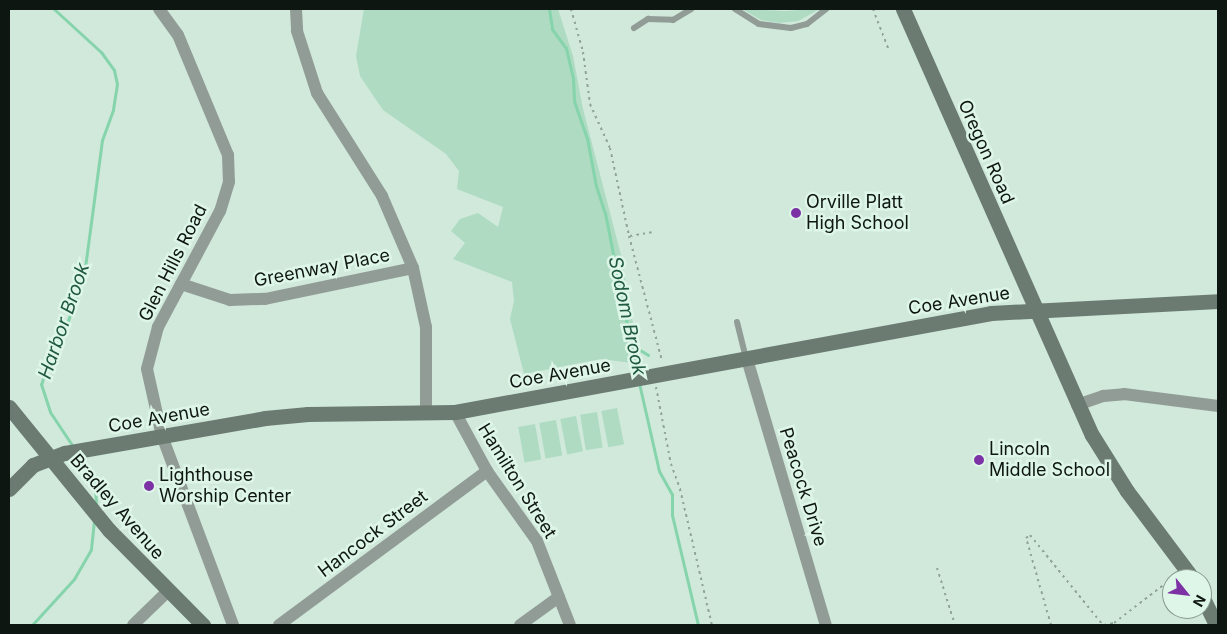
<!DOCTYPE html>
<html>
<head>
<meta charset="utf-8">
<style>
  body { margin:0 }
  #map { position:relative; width:1227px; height:634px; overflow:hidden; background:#d0e9db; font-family:Inter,sans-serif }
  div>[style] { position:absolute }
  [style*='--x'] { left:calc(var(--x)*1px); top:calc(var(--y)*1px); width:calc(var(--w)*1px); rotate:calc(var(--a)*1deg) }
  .green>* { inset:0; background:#aedbc2; transform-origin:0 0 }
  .stream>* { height:3px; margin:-1.5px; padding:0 1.5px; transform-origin:1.5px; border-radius:1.5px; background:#86d4ac }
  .path>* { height:2px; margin-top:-1px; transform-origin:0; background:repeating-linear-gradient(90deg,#90a499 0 2.5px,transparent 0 6.5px) }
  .lane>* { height:6px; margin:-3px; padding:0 3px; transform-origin:3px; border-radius:3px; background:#929c97 }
  .street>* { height:12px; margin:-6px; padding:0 6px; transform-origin:6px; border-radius:6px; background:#929c97 }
  .secondary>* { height:15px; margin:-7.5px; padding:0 7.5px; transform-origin:7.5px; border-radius:7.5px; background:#6c7b72 }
  .dots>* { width:14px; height:14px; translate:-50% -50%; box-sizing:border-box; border:2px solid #def6e8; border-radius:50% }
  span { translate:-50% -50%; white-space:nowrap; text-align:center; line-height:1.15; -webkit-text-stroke:5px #def6e8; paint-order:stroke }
  .street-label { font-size:18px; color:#0e1611 }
  .poi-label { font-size:18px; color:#0e1611 }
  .left { translate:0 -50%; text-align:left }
  .water-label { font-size:19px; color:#1f593f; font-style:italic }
  .frame { position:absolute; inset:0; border:10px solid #0e1611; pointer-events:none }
  .north { position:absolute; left:1162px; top:569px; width:50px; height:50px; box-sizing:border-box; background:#def6e8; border:1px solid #8b9c92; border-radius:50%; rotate:119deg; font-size:14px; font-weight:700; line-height:20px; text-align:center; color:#0e1611 }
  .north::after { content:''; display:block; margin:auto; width:18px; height:22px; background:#7c32a5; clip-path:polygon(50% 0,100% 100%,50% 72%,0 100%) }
</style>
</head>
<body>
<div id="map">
  <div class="green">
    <i style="clip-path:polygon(364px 9px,558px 9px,573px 56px,583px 109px,621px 255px,640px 364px,601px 359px,524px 374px,510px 319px,514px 301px,512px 282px,453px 259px,465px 243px,451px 231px,460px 219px,478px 213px,498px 227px,503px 207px,457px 189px,459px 171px,446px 154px,383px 110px,360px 76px,356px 56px)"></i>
    <i style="clip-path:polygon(742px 9px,784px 11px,820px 9px,798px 21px,780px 23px,761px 20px)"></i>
    <i style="left:617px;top:408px;width:37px;height:16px;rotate:79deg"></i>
    <i style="left:597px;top:412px;width:36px;height:17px;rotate:81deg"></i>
    <i style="left:576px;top:416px;width:36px;height:16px;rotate:79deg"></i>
    <i style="left:556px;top:420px;width:36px;height:17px;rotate:80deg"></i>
    <i style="left:535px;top:424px;width:36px;height:17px;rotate:80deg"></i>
  </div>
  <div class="stream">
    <i style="--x:54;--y:9;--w:64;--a:42.5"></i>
    <i style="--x:101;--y:52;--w:22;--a:54"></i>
    <i style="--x:114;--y:70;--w:14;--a:78"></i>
    <i style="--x:117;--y:84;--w:26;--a:99"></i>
    <i style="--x:113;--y:110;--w:32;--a:110"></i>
    <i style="--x:102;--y:140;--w:136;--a:97.6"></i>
    <i style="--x:84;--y:275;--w:54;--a:109.4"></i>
    <i style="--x:66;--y:326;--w:27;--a:121"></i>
    <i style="--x:52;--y:349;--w:37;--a:107"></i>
    <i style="--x:41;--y:384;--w:29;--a:72"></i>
    <i style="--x:50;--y:412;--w:43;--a:56.3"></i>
    <i style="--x:549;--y:9;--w:20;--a:81"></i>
    <i style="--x:552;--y:29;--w:24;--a:54"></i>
    <i style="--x:566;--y:48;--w:32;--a:77"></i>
    <i style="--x:573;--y:79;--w:22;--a:87"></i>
    <i style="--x:574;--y:101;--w:39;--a:71"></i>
    <i style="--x:587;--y:138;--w:49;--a:79.4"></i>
    <i style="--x:596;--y:186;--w:28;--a:72"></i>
    <i style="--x:605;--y:213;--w:165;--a:78.8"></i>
    <i style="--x:632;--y:345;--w:19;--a:32"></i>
    <i style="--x:639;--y:383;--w:90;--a:77.2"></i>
    <i style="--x:659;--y:471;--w:26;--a:61"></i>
    <i style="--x:672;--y:494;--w:21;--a:90"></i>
    <i style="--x:672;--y:515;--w:113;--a:76.7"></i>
    <i style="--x:79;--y:455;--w:24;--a:52"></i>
    <i style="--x:94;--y:474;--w:32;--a:86"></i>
    <i style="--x:32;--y:625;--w:62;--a:-47.6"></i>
    <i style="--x:74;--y:579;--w:34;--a:-60"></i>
    <i style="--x:91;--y:549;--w:30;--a:-84"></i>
  </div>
  <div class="path">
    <i style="--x:571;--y:9;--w:45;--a:74.4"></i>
    <i style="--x:583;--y:52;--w:52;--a:82.3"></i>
    <i style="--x:590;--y:104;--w:48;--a:65.6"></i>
    <i style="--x:610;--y:148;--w:90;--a:77.8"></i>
    <i style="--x:629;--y:236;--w:129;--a:75.2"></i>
    <i style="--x:873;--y:9;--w:42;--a:69"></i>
    <i style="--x:630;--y:236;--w:22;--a:-10"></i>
    <i style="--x:656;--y:387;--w:78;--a:79"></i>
    <i style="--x:671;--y:464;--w:27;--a:70"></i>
    <i style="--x:680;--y:489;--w:140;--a:76.8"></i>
    <i style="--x:937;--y:568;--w:60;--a:72.5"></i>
    <i style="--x:1051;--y:625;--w:91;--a:-106"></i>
    <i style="--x:1026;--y:538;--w:5;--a:-37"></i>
    <i style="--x:1030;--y:535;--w:116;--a:51"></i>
    <i style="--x:1104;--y:625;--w:10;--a:-11"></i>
    <i style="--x:1114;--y:623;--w:77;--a:-37.6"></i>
  </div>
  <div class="lane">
    <i style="--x:735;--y:9;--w:28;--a:32"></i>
    <i style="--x:759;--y:24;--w:32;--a:7"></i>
    <i style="--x:791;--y:28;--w:16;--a:-14"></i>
    <i style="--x:807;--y:24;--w:24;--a:-38"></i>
    <i style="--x:634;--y:28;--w:17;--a:-33"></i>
    <i style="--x:648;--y:19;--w:25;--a:2"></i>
    <i style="--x:673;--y:20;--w:21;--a:-31"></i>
    <i style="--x:737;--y:322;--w:36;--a:76"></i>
  </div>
  <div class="street">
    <i style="--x:159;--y:9;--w:32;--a:54"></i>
    <i style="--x:178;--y:35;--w:130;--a:67.4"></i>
    <i style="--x:228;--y:155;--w:27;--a:88"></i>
    <i style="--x:229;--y:182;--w:30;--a:107"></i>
    <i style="--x:220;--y:211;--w:132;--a:118.1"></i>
    <i style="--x:158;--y:327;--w:43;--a:104.7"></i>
    <i style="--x:147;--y:369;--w:69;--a:77.4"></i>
    <i style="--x:162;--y:436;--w:202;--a:69.4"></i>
    <i style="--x:296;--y:9;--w:22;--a:87"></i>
    <i style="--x:297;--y:31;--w:65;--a:72.1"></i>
    <i style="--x:317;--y:93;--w:122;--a:57.7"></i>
    <i style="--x:382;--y:196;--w:78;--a:66.7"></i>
    <i style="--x:413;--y:268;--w:60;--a:77.6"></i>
    <i style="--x:426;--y:327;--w:87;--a:90"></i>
    <i style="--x:181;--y:284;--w:52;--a:18.1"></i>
    <i style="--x:230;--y:300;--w:35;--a:-2"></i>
    <i style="--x:265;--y:299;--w:151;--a:-11.8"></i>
    <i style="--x:747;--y:359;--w:277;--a:73.5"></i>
    <i style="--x:1077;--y:405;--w:28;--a:-19"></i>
    <i style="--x:1103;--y:396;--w:21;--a:-5"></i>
    <i style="--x:1124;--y:394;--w:95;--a:7.3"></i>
    <i style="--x:455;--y:412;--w:67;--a:61.5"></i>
    <i style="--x:487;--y:471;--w:86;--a:54.5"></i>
    <i style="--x:537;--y:541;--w:90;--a:68.6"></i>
    <i style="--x:133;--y:625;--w:49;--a:-44.2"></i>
    <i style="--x:279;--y:625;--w:259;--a:-36.5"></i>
    <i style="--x:520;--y:625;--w:48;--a:-35.7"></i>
  </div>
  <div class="secondary">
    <i style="--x:903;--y:9;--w:466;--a:66.1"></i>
    <i style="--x:1092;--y:435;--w:66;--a:58"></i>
    <i style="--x:1127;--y:491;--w:110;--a:53.1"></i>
    <i style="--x:9;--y:407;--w:159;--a:50.9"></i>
    <i style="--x:109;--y:530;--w:134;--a:45.3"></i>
    <i style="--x:9;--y:489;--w:34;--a:-45"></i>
    <i style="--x:33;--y:465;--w:34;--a:-21"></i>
    <i style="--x:65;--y:453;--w:203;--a:-9.9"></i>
    <i style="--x:265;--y:418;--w:43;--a:-5.3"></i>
    <i style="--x:308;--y:414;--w:147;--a:-0.8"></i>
    <i style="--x:455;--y:412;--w:545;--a:-10.46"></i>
    <i style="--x:991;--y:313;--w:227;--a:-3"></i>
    <i style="--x:1202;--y:596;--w:32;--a:64"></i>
  </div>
  <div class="dots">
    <i style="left:796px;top:213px;background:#7c32a5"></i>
    <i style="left:979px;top:460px;background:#7c32a5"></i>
    <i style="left:149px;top:486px;background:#7c32a5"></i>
  </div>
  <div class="street-label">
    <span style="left:986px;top:152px;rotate:66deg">Oregon Road</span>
    <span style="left:173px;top:263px;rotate:-63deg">Glen Hills Road</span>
    <span style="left:322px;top:268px;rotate:-11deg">Greenway Place</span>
    <span style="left:959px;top:301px;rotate:-9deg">Coe Avenue</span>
    <span style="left:560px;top:374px;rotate:-10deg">Coe Avenue</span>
    <span style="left:159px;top:418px;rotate:-10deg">Coe Avenue</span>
    <span style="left:517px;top:481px;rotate:58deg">Hamilton Street</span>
    <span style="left:803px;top:487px;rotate:73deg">Peacock Drive</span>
    <span style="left:117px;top:507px;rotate:49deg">Bradley Avenue</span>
    <span style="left:373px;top:534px;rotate:-37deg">Hancock Street</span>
  </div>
  <div class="poi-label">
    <span class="left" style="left:806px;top:213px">Orville Platt<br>High School</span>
    <span class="left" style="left:989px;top:460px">Lincoln<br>Middle School</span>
    <span class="left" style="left:159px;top:486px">Lighthouse<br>Worship Center</span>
  </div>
  <div class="water-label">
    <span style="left:627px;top:316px;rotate:78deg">Sodom Brook</span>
    <span style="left:64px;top:321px;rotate:-71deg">Harbor Brook</span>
  </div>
  <div class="frame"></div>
  <div class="north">N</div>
</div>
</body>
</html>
